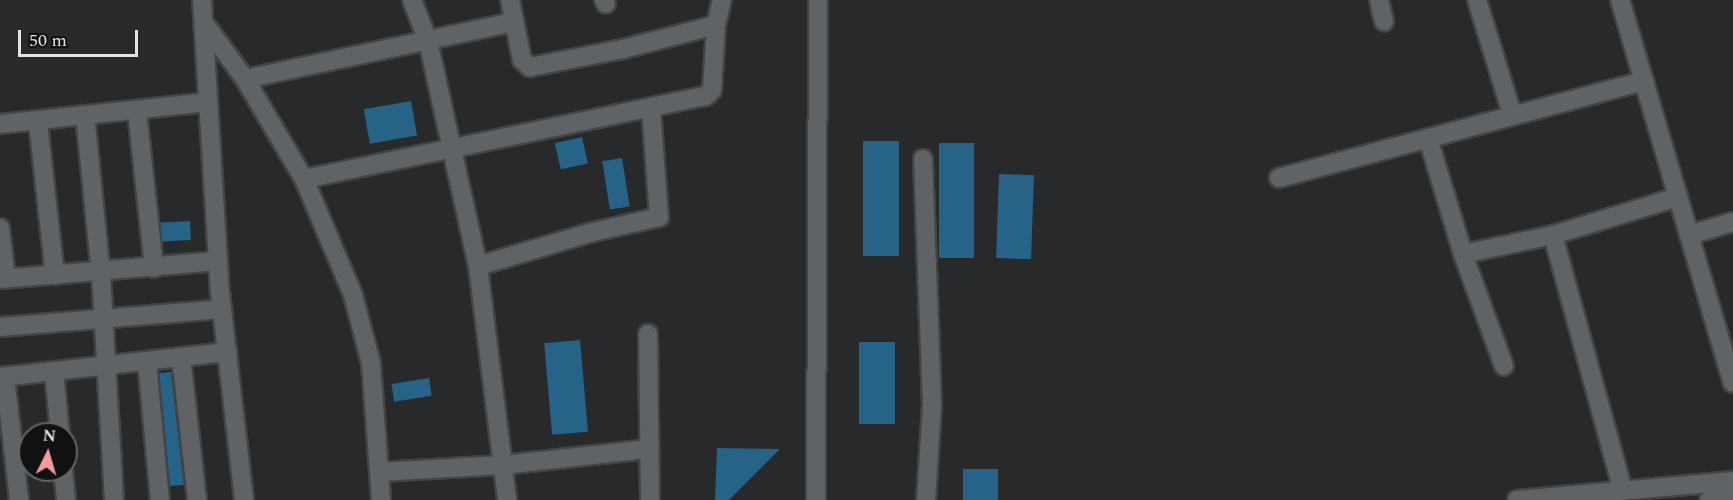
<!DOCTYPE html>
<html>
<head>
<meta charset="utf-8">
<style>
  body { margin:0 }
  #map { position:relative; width:1733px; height:500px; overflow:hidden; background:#27292b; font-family:Spectral,serif }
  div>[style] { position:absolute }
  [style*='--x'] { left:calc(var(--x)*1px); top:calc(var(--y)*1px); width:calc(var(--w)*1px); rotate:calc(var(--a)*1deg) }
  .building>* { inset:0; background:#276287; transform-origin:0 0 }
  .roads { filter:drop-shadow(2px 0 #424445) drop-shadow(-2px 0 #424445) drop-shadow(0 2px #424445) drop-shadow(0 -2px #424445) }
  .street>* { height:18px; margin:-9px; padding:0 9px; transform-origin:9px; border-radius:9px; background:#606365 }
  .secondary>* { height:18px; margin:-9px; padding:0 9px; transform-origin:9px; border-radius:9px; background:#606365 }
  span { translate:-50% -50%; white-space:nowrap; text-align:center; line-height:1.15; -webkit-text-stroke:4.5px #101112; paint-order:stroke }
  .north { position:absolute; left:18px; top:422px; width:60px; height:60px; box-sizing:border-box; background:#101112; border:2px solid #646566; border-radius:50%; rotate:5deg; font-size:16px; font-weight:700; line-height:24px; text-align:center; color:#e2e4e5 }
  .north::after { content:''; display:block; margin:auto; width:21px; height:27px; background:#f59b9c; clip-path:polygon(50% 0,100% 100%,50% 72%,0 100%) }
  .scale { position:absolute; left:18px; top:30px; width:120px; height:27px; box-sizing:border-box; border:3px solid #e2e4e5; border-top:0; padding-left:8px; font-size:18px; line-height:21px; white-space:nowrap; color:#e2e4e5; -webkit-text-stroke:4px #101112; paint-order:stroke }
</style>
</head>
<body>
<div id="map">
  <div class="building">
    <i style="left:411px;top:101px;width:35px;height:48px;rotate:80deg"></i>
    <i style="left:582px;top:137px;width:27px;height:28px;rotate:77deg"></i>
    <i style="left:863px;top:141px;width:36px;height:115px"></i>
    <i style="left:939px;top:143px;width:35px;height:115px"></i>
    <i style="left:622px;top:158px;width:49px;height:20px;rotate:81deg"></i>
    <i style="left:999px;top:174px;width:35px;height:84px;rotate:2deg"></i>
    <i style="left:190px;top:221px;width:19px;height:30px;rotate:87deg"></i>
    <i style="left:580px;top:340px;width:92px;height:36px;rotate:85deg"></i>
    <i style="left:859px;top:342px;width:36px;height:82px"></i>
    <i style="clip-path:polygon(171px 372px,184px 485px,170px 486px,159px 373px)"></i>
    <i style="left:429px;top:378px;width:18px;height:38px;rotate:81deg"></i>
    <i style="clip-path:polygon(717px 448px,780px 449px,729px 500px,715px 500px)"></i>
    <i style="left:998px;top:469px;width:31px;height:35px;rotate:90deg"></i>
  </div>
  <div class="roads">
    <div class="street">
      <i style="--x:202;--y:0;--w:293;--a:86.5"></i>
      <i style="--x:220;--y:292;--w:209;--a:83.4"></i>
      <i style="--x:412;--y:0;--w:44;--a:68.7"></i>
      <i style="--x:428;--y:41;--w:230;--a:77.5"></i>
      <i style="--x:478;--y:266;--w:236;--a:82.9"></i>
      <i style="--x:510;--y:0;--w:61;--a:78.7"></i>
      <i style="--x:522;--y:60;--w:11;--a:41"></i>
      <i style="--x:530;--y:67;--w:95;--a:-11"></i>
      <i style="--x:623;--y:49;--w:96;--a:-14.5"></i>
      <i style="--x:604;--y:0;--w:4;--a:63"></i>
      <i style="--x:1379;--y:0;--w:22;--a:77"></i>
      <i style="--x:1477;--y:0;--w:119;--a:72.9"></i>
      <i style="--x:204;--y:23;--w:69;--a:53.8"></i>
      <i style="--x:245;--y:79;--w:116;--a:59.5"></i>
      <i style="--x:304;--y:179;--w:126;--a:67.1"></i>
      <i style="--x:353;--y:295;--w:70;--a:75.2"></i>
      <i style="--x:371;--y:363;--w:137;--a:85.8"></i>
      <i style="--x:245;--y:79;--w:275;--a:-12"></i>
      <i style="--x:137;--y:111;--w:158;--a:83.8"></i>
      <i style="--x:85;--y:115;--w:160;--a:84.3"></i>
      <i style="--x:101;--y:274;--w:226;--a:86.7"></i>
      <i style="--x:38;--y:122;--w:154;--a:83.7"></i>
      <i style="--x:0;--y:124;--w:209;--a:-6"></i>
      <i style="--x:1428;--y:138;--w:121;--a:73.2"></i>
      <i style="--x:1463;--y:254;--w:119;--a:69.9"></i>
      <i style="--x:923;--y:159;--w:246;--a:87.9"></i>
      <i style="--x:932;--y:405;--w:95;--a:93.6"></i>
      <i style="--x:1279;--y:178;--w:378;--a:-14.9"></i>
      <i style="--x:304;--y:179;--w:410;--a:-11.7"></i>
      <i style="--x:706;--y:96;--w:8;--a:-45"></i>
      <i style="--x:712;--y:90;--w:65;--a:-86.5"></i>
      <i style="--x:716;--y:25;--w:26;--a:-77"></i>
      <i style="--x:0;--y:228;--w:50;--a:83.2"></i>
      <i style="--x:1553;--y:235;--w:265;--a:74.7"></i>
      <i style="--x:1689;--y:235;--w:46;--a:-16.5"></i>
      <i style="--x:1463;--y:254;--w:92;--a:-11.9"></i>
      <i style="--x:1553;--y:235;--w:131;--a:-16.9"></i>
      <i style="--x:478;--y:266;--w:120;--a:-16.5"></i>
      <i style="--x:593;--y:232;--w:68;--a:-12.8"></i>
      <i style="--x:659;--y:217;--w:109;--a:-94.2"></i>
      <i style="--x:0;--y:279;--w:219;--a:-4.7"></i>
      <i style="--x:0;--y:327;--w:223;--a:-4.6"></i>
      <i style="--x:648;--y:334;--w:166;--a:89.3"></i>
      <i style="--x:181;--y:357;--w:144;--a:83.6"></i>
      <i style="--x:147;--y:361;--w:140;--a:84.7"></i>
      <i style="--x:54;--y:371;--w:63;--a:84.6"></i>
      <i style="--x:0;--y:377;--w:229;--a:-6.3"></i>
      <i style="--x:5;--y:377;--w:124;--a:83.5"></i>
      <i style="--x:63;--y:470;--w:30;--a:84"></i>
      <i style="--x:379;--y:472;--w:124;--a:-3.2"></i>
      <i style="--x:503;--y:465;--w:145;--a:-6.3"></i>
      <i style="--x:816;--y:500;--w:500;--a:-89.77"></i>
    </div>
    <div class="secondary">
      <i style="--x:1620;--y:0;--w:399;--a:73.6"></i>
      <i style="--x:1517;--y:500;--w:217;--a:-5"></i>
      <i style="--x:1709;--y:500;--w:24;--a:-5"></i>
    </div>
  </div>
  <div class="north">N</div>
  <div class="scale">50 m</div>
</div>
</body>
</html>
